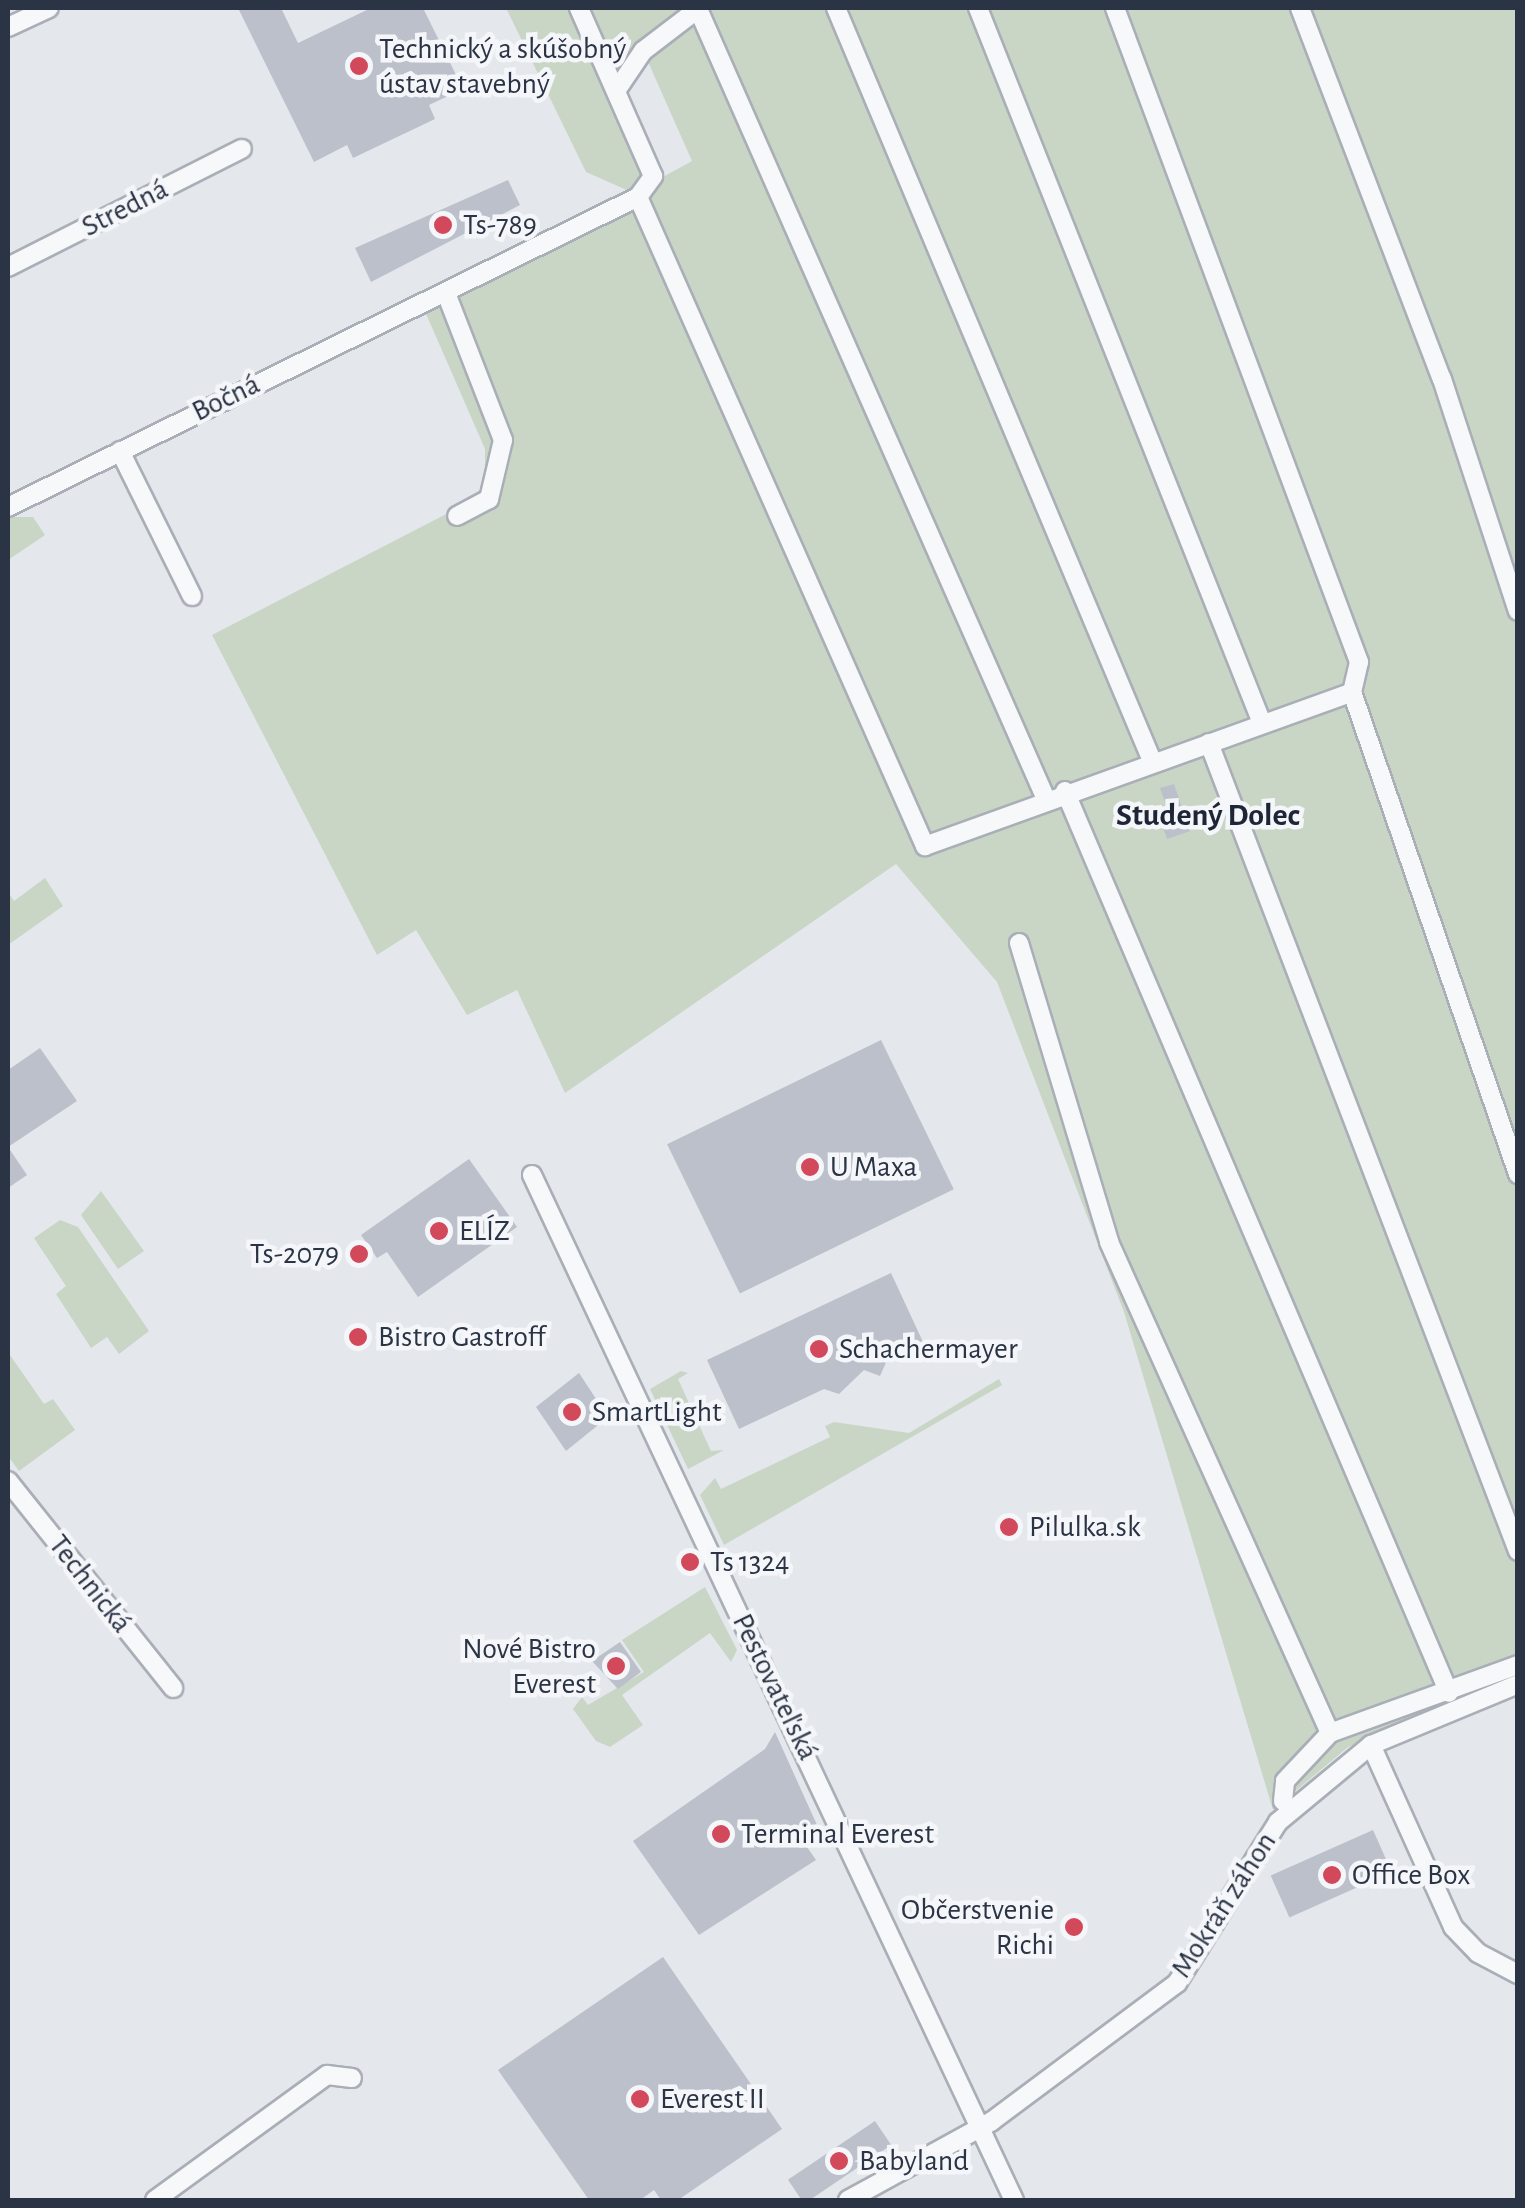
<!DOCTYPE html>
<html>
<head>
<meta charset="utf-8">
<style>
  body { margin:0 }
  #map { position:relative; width:1525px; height:2208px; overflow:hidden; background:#e4e7ec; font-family:"Alegreya Sans",sans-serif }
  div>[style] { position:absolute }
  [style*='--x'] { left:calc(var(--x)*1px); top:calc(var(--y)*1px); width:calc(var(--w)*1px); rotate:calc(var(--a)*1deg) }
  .green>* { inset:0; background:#c9d6c5 }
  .building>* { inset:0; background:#bbc0ca; transform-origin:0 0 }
  .roads { filter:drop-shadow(2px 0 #a9aeb7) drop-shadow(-2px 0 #a9aeb7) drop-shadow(0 2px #a9aeb7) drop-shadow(0 -2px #a9aeb7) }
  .minor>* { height:18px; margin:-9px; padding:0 9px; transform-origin:9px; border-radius:9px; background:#f7f8fa }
  .dots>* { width:28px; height:28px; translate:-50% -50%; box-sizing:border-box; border:5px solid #f4f6f9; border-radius:50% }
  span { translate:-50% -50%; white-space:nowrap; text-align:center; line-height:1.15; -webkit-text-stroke:9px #f4f6f9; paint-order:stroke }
  .poi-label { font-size:30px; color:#2b3445 }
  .left { translate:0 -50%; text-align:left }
  .right { translate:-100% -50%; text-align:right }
  .street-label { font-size:30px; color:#2b3445 }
  .neighbourhood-label { font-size:32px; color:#1d2536; font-weight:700 }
  .frame { position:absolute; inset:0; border:10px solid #2b3445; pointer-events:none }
</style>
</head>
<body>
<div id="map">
  <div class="green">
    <i style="clip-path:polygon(506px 8px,571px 8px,661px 178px,692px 161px,649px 64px,638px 44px,614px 72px,585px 8px,1517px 8px,1517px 1677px,1348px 1747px,1273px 1810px,1124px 1312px,997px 982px,896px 864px,565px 1093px,517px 990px,467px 1015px,416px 930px,377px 955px,212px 635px,485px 494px,485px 449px,417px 293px,629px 191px,586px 172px)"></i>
    <i style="clip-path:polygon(8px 517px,33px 517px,45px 535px,8px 560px)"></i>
    <i style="clip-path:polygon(45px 878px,63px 906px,8px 945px,8px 892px,14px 901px)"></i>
    <i style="clip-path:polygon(101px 1191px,144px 1251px,118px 1269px,81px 1215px)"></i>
    <i style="clip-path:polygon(60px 1220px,78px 1227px,149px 1331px,119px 1354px,107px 1337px,91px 1348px,56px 1294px,66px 1286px,34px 1238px)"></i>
    <i style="clip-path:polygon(10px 1355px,44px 1404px,53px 1399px,75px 1430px,19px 1471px,8px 1456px)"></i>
    <i style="clip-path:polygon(681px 1371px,688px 1373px,678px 1379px,711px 1451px,724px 1450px,688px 1469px,650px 1389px)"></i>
    <i style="clip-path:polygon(999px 1379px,1002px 1385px,724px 1545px,700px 1495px,715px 1478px,721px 1489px,830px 1437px,825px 1426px,834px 1422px,909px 1433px)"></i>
    <i style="clip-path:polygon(705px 1587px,737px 1650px,731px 1662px,710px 1633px,622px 1695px,643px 1725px,610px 1747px,596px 1741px,573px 1709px,582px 1697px,588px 1705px,644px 1672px,622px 1640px)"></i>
  </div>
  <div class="building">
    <i style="clip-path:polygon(238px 8px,281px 8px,298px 43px,371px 8px,423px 8px,463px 89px,429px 105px,435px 119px,353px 158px,347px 145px,314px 162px)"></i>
    <i style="clip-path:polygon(508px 180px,520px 205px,371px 282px,355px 248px)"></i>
    <i style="clip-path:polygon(1174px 784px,1190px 831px,1167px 839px,1156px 808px,1166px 805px,1160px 788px)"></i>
    <i style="left:881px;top:1040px;width:166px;height:238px;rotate:64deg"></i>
    <i style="clip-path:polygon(40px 1048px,77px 1101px,8px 1147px,27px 1175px,8px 1188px,8px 1070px)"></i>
    <i style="clip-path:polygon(469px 1159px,517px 1227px,418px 1297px,387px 1252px,377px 1258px,361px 1235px)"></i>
    <i style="clip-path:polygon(891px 1273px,923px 1342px,888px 1358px,880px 1376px,864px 1370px,839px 1394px,824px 1389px,739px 1429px,707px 1360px)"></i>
    <i style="clip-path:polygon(579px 1373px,608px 1417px,566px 1451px,536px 1407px)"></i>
    <i style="clip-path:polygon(620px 1642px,641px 1672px,618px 1689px,592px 1661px)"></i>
    <i style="clip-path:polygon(775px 1732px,822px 1836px,807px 1847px,816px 1860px,699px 1935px,633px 1841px,765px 1749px)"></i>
    <i style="left:1373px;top:1830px;width:46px;height:112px;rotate:66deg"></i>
    <i style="clip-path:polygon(663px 1957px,782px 2129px,678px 2200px,661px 2200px,654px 2190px,640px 2200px,589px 2200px,498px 2070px)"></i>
    <i style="left:875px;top:2121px;width:29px;height:105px;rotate:56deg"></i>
  </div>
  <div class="roads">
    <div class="minor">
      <i style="--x:836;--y:8;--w:817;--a:67.23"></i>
      <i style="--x:978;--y:8;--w:769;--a:68.34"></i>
      <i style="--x:1115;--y:8;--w:698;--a:69.54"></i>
      <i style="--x:1359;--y:662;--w:31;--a:103"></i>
      <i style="--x:1352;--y:692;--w:510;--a:71"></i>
      <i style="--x:1300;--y:8;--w:397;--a:69.1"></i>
      <i style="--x:1442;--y:379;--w:244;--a:71.9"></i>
      <i style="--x:698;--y:9;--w:863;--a:66.23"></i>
      <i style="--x:8;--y:27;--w:45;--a:-24.9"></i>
      <i style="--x:616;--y:91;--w:48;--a:-56"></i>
      <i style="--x:643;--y:51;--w:71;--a:-37.5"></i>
      <i style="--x:638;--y:197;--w:710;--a:66.14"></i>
      <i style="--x:925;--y:846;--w:454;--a:-19.8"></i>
      <i style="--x:8;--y:267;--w:262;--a:-26.8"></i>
      <i style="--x:446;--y:293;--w:158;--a:68.8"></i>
      <i style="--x:503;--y:440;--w:61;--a:103.3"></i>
      <i style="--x:489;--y:499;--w:36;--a:152"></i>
      <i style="--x:120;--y:451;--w:162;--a:63.6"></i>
      <i style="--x:8;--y:507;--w:702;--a:-26.2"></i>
      <i style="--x:638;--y:197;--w:26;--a:-54"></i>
      <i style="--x:653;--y:176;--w:184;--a:-113.8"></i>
      <i style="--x:1209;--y:743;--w:865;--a:69.07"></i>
      <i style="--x:1065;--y:791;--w:980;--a:66.94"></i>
      <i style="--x:1019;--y:943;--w:312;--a:73.2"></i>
      <i style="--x:1109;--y:1242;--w:538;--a:65.77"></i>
      <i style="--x:532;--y:1175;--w:1133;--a:64.82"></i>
      <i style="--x:8;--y:1481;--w:265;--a:51.4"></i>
      <i style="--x:1371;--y:1745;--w:200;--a:65.7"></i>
      <i style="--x:1453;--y:1927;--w:36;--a:46"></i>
      <i style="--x:1478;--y:1953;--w:45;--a:27.7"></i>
      <i style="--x:1283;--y:1801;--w:20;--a:-84"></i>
      <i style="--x:1285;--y:1781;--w:66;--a:-46.8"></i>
      <i style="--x:1330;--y:1733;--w:200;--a:-19.9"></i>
      <i style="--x:155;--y:2200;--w:213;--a:-36"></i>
      <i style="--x:327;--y:2075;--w:25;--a:7"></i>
      <i style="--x:848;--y:2200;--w:164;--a:-28.7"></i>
      <i style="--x:992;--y:2121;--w:231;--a:-36.7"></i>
      <i style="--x:1177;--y:1983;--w:190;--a:-57.9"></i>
      <i style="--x:1278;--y:1822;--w:121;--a:-39.6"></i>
      <i style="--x:1371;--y:1745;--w:159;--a:-22.5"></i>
    </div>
  </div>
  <div class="dots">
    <i style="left:359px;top:66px;background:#d1495b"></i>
    <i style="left:443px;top:225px;background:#d1495b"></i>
    <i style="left:810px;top:1167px;background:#d1495b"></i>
    <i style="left:439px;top:1231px;background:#d1495b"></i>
    <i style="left:359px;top:1254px;background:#d1495b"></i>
    <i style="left:358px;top:1337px;background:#d1495b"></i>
    <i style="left:819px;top:1349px;background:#d1495b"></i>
    <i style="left:572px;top:1412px;background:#d1495b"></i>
    <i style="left:1009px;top:1527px;background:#d1495b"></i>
    <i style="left:690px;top:1562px;background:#d1495b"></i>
    <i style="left:616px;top:1666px;background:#d1495b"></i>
    <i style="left:721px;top:1834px;background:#d1495b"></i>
    <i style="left:1332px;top:1875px;background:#d1495b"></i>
    <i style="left:1074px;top:1927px;background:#d1495b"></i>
    <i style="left:640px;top:2099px;background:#d1495b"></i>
    <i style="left:839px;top:2161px;background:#d1495b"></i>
  </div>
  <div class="poi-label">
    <span class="left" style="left:379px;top:66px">Technický a skúšobný<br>ústav stavebný</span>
    <span class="left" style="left:463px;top:225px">Ts-789</span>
    <span class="left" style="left:830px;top:1167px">U Maxa</span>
    <span class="left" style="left:459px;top:1231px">ELÍZ</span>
    <span class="right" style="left:339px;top:1254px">Ts-2079</span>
    <span class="left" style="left:378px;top:1337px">Bistro Gastroff</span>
    <span class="left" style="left:839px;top:1349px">Schachermayer</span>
    <span class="left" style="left:592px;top:1412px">SmartLight</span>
    <span class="left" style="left:1029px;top:1527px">Pilulka.sk</span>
    <span class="left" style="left:710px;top:1562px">Ts 1324</span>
    <span class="right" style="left:596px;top:1666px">Nové Bistro<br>Everest</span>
    <span class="left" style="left:741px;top:1834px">Terminal Everest</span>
    <span class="left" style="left:1352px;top:1875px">Office Box</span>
    <span class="right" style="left:1054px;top:1927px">Občerstvenie<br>Richi</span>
    <span class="left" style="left:660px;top:2099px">Everest II</span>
    <span class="left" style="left:859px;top:2161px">Babyland</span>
  </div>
  <div class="street-label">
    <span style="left:125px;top:208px;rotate:-27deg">Stredná</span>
    <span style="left:226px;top:398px;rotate:-26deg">Bočná</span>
    <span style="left:90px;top:1584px;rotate:52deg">Technická</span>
    <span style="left:775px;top:1687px;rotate:64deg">Pestovateľská</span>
    <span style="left:1224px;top:1905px;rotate:-57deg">Mokráň záhon</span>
  </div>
  <div class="neighbourhood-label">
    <span style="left:1208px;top:815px">Studený Dolec</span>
  </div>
  <div class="frame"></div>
</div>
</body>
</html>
